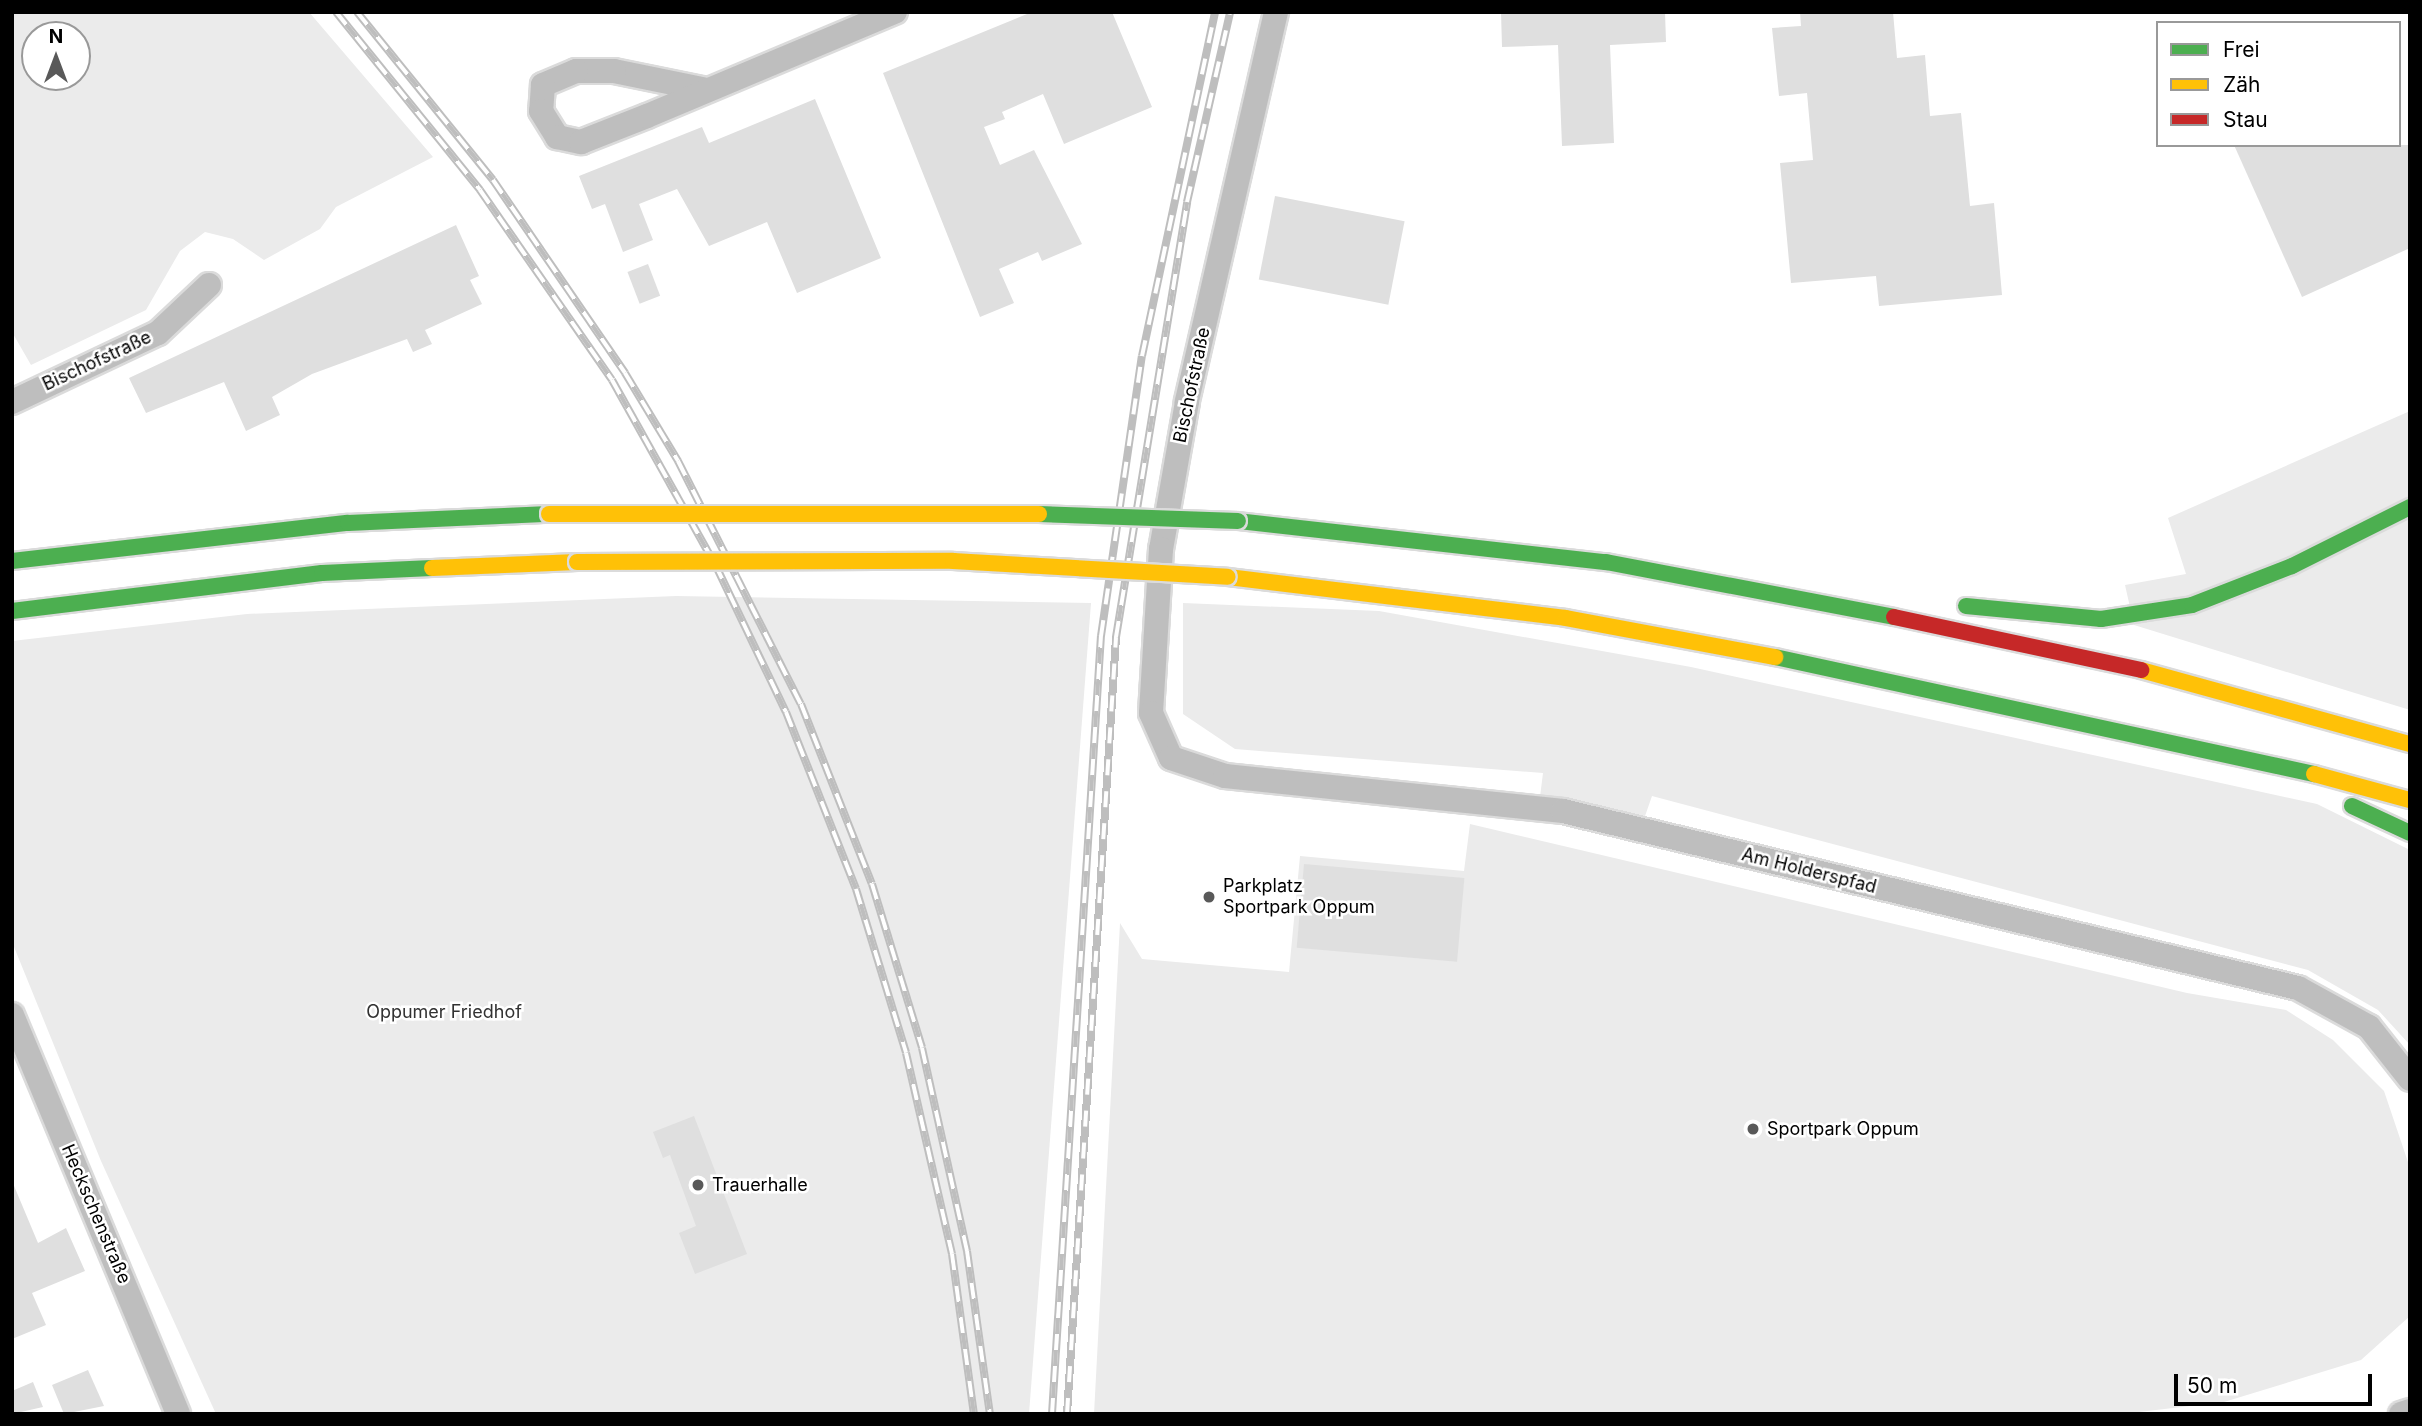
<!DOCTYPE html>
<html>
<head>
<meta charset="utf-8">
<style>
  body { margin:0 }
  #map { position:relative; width:2422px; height:1426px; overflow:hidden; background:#fff; font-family:Inter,sans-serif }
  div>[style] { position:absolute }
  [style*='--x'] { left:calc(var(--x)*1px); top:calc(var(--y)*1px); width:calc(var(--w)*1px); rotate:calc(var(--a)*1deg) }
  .green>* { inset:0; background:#ebebeb }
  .building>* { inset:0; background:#dfdfdf; transform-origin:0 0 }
  .roads { filter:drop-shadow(2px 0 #dbdbdb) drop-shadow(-2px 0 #dbdbdb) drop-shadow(0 2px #dbdbdb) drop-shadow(0 -2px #dbdbdb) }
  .street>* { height:24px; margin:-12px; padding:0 12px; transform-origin:12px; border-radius:12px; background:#bebebe }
  .fast>* { height:16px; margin:-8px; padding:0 8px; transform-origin:8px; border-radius:8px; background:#4caf50 }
  .slow>* { height:16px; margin:-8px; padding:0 8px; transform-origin:8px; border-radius:8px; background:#ffc107 }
  .jam>* { height:16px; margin:-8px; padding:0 8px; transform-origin:8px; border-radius:8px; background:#c62828 }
  .rail>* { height:8px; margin-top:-4px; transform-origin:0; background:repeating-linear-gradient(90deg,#fff 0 16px,#bebebe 0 32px); box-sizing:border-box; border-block:2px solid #bebebe }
  .bridges { filter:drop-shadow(2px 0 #dbdbdb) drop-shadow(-2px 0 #dbdbdb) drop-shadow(0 2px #dbdbdb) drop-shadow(0 -2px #dbdbdb) }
  .fast-bridge>* { height:16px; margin:-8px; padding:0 8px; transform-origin:8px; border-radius:8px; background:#4caf50 }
  .slow-bridge>* { height:16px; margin:-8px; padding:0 8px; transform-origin:8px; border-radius:8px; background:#ffc107 }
  .dots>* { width:19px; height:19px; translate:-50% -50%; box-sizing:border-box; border:4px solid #fff; border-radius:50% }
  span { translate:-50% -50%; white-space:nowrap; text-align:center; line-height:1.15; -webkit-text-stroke:5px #fff; paint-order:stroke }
  .street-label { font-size:18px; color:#000 }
  .poi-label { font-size:18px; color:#000 }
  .left { translate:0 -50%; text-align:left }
  .park-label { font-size:18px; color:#323232 }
  .frame { position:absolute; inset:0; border:14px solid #000; pointer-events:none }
  .legend { position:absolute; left:2156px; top:21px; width:245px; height:126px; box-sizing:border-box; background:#fff; border:2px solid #999; margin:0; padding:9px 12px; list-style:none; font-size:21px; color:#000 }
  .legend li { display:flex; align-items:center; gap:14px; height:35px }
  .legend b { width:35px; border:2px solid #999 }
  .north { position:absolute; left:21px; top:21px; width:70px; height:70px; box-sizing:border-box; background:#fff; border:2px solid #999; border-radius:50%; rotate:0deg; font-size:19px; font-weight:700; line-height:28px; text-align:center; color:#000 }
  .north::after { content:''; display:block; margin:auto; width:24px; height:32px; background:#595959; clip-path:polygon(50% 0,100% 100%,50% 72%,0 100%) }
  .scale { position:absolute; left:2174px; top:1374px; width:198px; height:32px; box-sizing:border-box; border:4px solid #000; border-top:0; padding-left:9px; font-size:21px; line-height:24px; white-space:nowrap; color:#000; -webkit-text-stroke:5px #fff; paint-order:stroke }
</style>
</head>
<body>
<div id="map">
  <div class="green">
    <i style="clip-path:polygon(evenodd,12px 12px,309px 12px,433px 157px,336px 207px,320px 229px,264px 260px,233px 239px,205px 232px,180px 251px,146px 310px,31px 365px,12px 332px,12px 12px,77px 35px,77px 77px,35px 77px,35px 35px,77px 35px)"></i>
    <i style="clip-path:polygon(2410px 411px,2410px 710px,2134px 625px,2125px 585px,2186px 574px,2168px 518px)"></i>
    <i style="clip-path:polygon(676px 596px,1091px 603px,1029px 1414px,216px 1414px,101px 1161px,12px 942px,12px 641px,247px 614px)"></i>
    <i style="clip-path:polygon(1183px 603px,1379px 611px,1691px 667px,2317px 804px,2410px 850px,2410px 1045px,2378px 1010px,2308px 970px,1652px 796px,1644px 819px,1540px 797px,1543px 773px,1235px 749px,1183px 714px)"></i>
    <i style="clip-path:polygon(1470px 824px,2187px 993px,2286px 1010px,2333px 1040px,2384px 1091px,2410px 1168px,2410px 1316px,2361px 1360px,2224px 1402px,2122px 1414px,1094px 1414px,1120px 923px,1142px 959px,1289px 972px,1300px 856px,1464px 871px)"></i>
  </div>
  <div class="building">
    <i style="clip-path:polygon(1032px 12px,1112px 12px,1152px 107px,1064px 144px,1043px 94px,1002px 112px,1005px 119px,984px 127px,1000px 165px,1034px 150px,1082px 244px,1042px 261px,1038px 252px,999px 269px,1014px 303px,980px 317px,883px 73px)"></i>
    <i style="clip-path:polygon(1501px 12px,1665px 12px,1666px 42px,1610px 45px,1614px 143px,1562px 146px,1558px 45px,1502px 47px)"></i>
    <i style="clip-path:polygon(1800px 12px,1893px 12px,1897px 58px,1925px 55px,1930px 116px,1961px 113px,1970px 206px,1994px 203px,2002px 295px,1879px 306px,1876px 276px,1791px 283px,1780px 163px,1813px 160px,1807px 93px,1779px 96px,1772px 28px,1801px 26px)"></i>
    <i style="clip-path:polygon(815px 99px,881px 258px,797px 293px,767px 222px,709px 246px,677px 189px,639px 204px,653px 240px,623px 252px,605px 204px,592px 209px,579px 176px,702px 127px,709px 143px)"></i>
    <i style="clip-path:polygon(2234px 145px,2410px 145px,2410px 248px,2302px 297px)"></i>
    <i style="left:1275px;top:196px;width:132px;height:85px;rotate:11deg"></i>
    <i style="clip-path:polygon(456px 225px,479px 276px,470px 280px,482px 304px,425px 330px,432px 344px,413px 352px,407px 339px,312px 374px,272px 397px,280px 415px,246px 431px,224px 382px,146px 413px,129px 378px)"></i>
    <i style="left:648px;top:264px;width:34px;height:22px;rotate:69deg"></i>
    <i style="left:1304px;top:864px;width:161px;height:84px;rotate:5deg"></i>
    <i style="clip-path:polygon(694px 1116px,747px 1254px,695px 1274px,679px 1233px,696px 1226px,670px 1155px,663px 1158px,653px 1132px)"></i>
    <i style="clip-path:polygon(12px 1181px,38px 1243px,66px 1228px,85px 1271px,32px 1293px,46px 1325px,12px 1339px)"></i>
    <i style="clip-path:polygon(88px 1370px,104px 1406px,64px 1414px,52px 1385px)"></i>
    <i style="clip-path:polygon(33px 1382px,43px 1407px,12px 1414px,12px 1391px)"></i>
  </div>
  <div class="roads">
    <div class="street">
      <i style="--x:1276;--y:12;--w:400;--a:102.9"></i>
      <i style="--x:1187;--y:402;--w:149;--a:100"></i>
      <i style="--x:1161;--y:549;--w:164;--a:93.5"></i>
      <i style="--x:1151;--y:713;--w:49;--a:66"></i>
      <i style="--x:1171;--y:758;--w:57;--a:18.4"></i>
      <i style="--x:1225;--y:776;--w:340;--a:5.9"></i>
      <i style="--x:1563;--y:811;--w:756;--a:13.54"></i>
      <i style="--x:2298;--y:988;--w:81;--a:28.8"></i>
      <i style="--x:2369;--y:1027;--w:66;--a:51.7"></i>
      <i style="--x:707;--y:90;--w:95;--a:-168.5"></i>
      <i style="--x:614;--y:71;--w:38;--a:180"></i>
      <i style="--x:576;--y:71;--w:36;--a:157"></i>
      <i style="--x:543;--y:85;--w:26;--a:94"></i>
      <i style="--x:541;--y:111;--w:31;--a:58"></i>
      <i style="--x:557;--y:137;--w:25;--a:12"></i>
      <i style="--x:581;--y:142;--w:71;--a:-21.5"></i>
      <i style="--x:647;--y:116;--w:269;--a:-22.8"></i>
      <i style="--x:12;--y:402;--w:161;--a:-25.3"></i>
      <i style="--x:158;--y:333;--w:70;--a:-43.3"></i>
      <i style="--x:12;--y:1015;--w:432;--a:67.4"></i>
      <i style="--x:2401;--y:1414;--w:9;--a:-18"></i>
    </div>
    <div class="fast">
      <i style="--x:1238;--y:521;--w:370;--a:6.4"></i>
      <i style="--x:1606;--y:562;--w:293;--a:10.8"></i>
      <i style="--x:12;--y:561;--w:338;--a:-6.5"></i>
      <i style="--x:348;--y:523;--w:201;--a:-2.6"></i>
      <i style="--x:1966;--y:606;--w:136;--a:5.5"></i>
      <i style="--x:2101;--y:619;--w:92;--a:-8.7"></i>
      <i style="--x:2192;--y:605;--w:107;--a:-21.3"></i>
      <i style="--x:2292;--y:566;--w:132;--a:-26.6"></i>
      <i style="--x:12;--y:611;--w:312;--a:-7"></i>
      <i style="--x:322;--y:573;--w:110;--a:-2.6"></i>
      <i style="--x:1775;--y:657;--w:552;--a:12.25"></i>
      <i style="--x:2352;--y:806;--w:64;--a:25"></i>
    </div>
    <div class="slow">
      <i style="--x:432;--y:568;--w:145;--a:-2.4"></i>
      <i style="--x:1228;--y:577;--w:340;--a:6.9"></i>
      <i style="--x:1566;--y:618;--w:213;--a:10.6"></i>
      <i style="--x:2141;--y:670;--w:279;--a:15.4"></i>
      <i style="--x:2314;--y:774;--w:99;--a:15.2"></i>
    </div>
    <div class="jam">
      <i style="--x:1894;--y:617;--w:253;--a:12.1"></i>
    </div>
  </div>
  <div class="rail">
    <i style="--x:336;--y:12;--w:229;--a:51"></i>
    <i style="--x:480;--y:190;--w:231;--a:55.2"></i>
    <i style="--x:612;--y:380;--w:211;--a:60.8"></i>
    <i style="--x:715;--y:564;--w:164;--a:64.4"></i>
    <i style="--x:786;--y:712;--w:190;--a:68.4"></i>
    <i style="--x:856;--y:889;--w:171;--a:73"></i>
    <i style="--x:906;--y:1053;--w:206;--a:77.1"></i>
    <i style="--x:952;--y:1254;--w:162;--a:82.2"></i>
    <i style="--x:357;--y:12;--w:216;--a:51"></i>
    <i style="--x:493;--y:180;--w:234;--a:55.6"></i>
    <i style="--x:625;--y:373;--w:103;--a:58.9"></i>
    <i style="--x:678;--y:461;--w:272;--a:63.2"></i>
    <i style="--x:801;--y:704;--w:193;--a:68.5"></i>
    <i style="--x:872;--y:884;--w:171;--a:73"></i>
    <i style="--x:922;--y:1048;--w:208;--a:77.5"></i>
    <i style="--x:967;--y:1251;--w:165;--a:82"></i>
    <i style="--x:1052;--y:1414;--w:780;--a:-86.4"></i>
    <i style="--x:1101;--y:636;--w:283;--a:-81.7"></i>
    <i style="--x:1142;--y:356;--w:352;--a:-78"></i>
    <i style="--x:1067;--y:1414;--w:779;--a:-86.39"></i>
    <i style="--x:1116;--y:637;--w:441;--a:-80.7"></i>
    <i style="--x:1187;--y:202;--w:195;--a:-77.2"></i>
  </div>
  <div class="bridges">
    <div class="fast-bridge">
      <i style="--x:1039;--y:514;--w:199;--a:2"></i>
    </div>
    <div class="slow-bridge">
      <i style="--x:549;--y:514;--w:490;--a:0"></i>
      <i style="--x:577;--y:562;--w:376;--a:-0.2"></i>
      <i style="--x:953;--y:561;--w:275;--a:3.3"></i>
    </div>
  </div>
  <div class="dots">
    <i style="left:1209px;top:897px;background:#595959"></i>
    <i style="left:1753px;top:1129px;background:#595959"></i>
    <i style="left:698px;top:1185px;background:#595959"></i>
  </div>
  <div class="street-label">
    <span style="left:97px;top:361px;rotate:-25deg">Bischofstraße</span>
    <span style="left:1192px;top:385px;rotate:-78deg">Bischofstraße</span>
    <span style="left:1809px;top:871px;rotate:14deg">Am Holderspfad</span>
    <span style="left:96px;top:1214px;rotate:67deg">Heckschenstraße</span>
  </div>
  <div class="poi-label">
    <span class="left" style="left:1223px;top:897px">Parkplatz<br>Sportpark Oppum</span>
    <span class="left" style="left:1767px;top:1129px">Sportpark Oppum</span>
    <span class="left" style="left:712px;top:1185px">Trauerhalle</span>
  </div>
  <div class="park-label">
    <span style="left:444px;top:1012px">Oppumer Friedhof</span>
  </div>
  <div class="frame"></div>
  <ul class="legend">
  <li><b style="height:9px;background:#4caf50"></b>Frei</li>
  <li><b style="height:9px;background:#ffc107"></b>Zäh</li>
  <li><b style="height:9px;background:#c62828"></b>Stau</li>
  </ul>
  <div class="north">N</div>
  <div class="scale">50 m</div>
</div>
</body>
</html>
